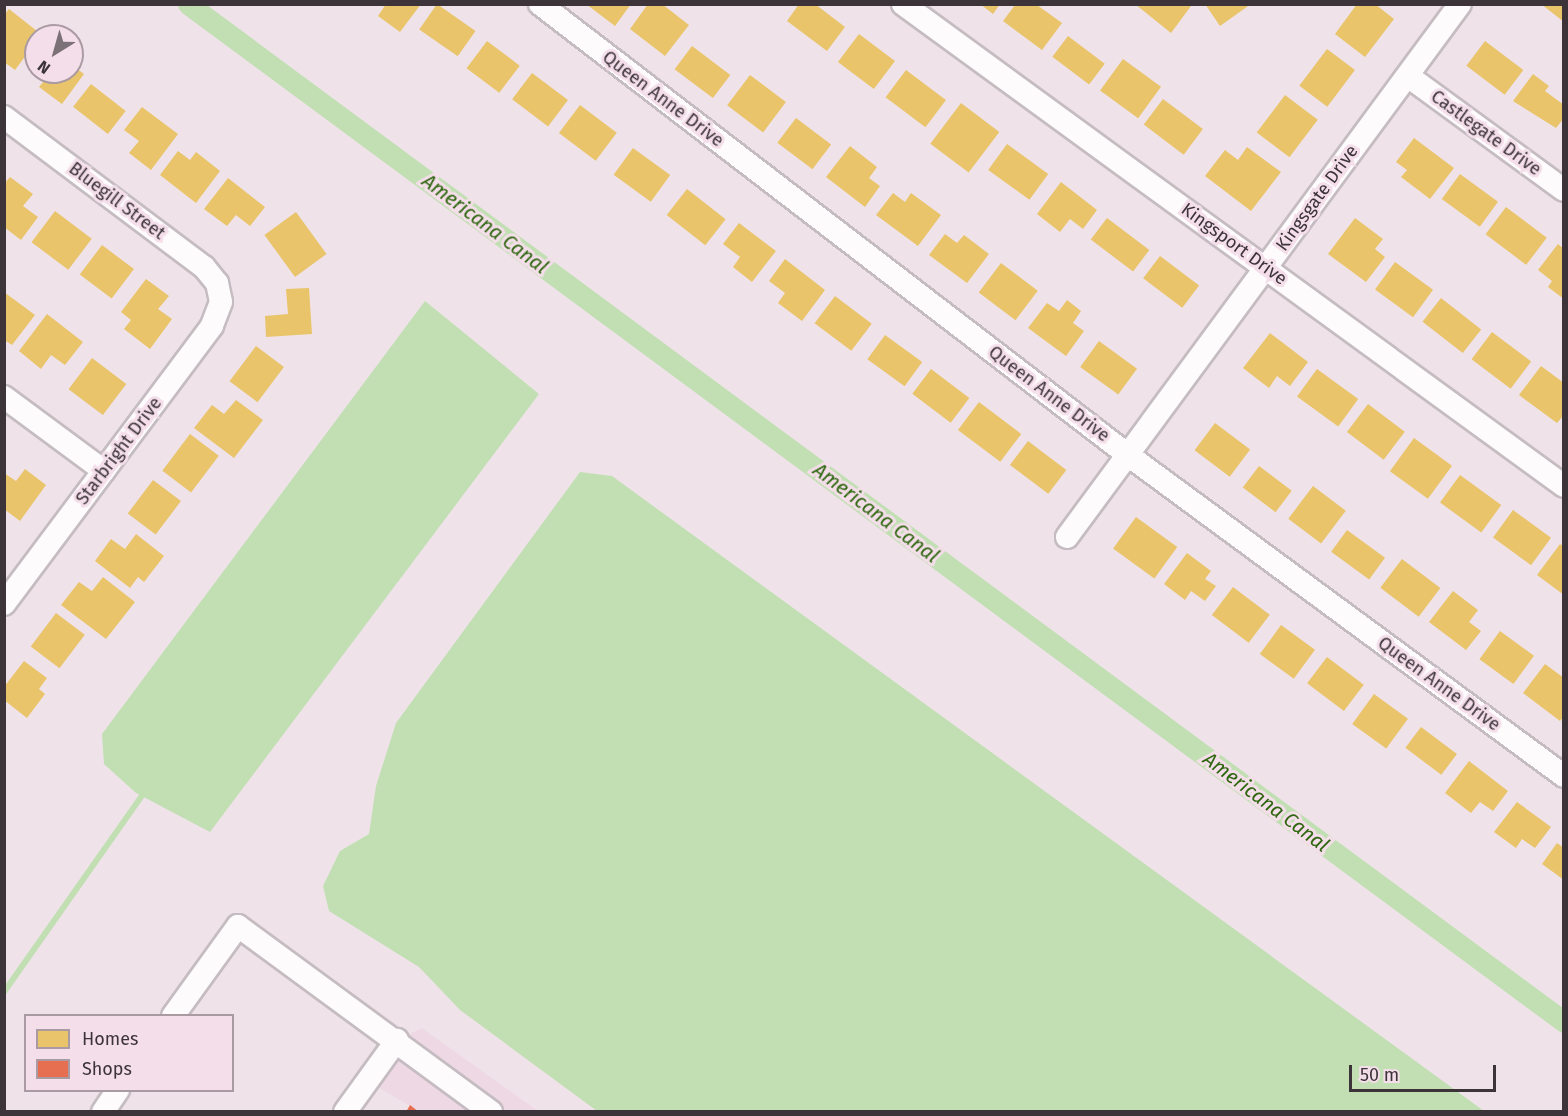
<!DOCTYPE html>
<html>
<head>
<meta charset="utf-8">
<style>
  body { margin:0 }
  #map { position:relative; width:1568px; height:1116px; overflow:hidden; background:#efe3e9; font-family:"Fira Sans",sans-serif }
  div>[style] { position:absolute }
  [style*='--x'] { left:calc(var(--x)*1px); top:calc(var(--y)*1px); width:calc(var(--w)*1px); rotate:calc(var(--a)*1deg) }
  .built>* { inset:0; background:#eed8e3 }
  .water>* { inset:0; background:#c2dfb4 }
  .homes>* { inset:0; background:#e9c46a; transform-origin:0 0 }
  .shops>* { inset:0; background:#e76f51 }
  .stream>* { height:6px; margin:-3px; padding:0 3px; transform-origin:3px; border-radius:3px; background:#c2dfb4 }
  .canal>* { height:21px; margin:-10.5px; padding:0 10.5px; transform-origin:10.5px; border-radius:10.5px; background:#c2dfb4 }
  .roads { filter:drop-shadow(2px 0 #c5bcc1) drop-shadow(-2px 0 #c5bcc1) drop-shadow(0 2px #c5bcc1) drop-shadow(0 -2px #c5bcc1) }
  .minor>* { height:22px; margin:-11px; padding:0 11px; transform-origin:11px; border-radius:11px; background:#fdfbfc }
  span { translate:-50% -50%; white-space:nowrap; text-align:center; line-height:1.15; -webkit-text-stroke:6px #f4dee9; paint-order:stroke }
  .street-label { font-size:18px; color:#3c3438 }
  .water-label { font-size:20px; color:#2f6710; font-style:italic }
  .frame { position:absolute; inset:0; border:6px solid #3c3438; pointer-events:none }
  .legend { position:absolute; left:24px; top:1014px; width:210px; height:78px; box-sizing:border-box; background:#f4dee9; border:2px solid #aa9aa2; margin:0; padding:8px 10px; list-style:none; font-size:18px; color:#3c3438 }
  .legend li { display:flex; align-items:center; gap:12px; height:30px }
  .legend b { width:30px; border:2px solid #aa9aa2 }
  .north { position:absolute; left:24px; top:24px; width:60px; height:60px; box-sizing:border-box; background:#f4dee9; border:2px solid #aa9aa2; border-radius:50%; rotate:217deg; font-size:16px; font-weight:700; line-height:24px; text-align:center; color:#3c3438 }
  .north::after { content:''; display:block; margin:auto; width:21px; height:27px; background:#7b7176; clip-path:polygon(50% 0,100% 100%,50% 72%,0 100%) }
  .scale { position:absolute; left:1349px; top:1065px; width:147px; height:27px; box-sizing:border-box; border:3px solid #3c3438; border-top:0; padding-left:8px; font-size:18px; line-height:21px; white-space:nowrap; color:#3c3438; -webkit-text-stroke:4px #f4dee9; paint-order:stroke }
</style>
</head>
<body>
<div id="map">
  <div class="built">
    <i style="clip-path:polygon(422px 1028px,538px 1111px,419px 1111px,367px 1081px,397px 1040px)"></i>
  </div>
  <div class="water">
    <i style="clip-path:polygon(425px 301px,539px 394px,210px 832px,136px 793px,104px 764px,102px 734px)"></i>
    <i style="clip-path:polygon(580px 472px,612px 476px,1484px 1111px,597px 1111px,460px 1010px,419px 967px,329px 911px,323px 886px,340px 851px,369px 834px,376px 786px,396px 723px)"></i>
  </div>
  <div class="homes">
    <i style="clip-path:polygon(386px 4px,421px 4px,400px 32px,378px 16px)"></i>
    <i style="left:437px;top:4px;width:47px;height:31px;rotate:35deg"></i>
    <i style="clip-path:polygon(586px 4px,631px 4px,615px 26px)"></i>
    <i style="clip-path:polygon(648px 4px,662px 4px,689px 25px,665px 56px,630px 29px)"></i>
    <i style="clip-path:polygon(799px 4px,815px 4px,845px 27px,827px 51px,787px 21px)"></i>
    <i style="clip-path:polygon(980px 4px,1000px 4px,993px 14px)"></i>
    <i style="clip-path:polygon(1135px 4px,1190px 4px,1191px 6px,1171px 33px)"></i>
    <i style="clip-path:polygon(1205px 4px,1251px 4px,1220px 26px)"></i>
    <i style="clip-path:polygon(1357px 4px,1375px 4px,1394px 19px,1365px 57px,1335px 34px)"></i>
    <i style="clip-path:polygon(1541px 4px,1564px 4px,1564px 22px)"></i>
    <i style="clip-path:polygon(1015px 5px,1037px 5px,1062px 23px,1042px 50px,1003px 21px)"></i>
    <i style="clip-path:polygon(9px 9px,42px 35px,36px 36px,36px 42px,15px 70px,4px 62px,4px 15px)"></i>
    <i style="left:859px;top:34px;width:45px;height:35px;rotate:37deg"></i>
    <i style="left:1068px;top:36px;width:46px;height:26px;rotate:37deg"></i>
    <i style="left:487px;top:41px;width:41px;height:34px;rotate:37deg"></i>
    <i style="left:1485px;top:41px;width:48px;height:31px;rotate:37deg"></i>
    <i style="left:692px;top:46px;width:48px;height:29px;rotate:37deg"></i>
    <i style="left:1327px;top:49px;width:35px;height:46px;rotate:37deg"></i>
    <i style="left:1123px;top:59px;width:47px;height:39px;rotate:36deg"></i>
    <i style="clip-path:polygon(72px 65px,84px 74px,62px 104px,39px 87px,48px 76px,43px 72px,72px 72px)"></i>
    <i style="left:906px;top:70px;width:50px;height:34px;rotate:37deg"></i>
    <i style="left:532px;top:73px;width:45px;height:33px;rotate:37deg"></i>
    <i style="clip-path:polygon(1533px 74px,1549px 86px,1545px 91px,1564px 105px,1564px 118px,1556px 128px,1513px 101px)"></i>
    <i style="left:750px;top:75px;width:45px;height:38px;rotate:37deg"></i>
    <i style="left:91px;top:84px;width:44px;height:29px;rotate:38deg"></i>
    <i style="left:1285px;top:95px;width:41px;height:47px;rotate:37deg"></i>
    <i style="left:1163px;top:99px;width:50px;height:32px;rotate:37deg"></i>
    <i style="left:961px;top:103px;width:48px;height:51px;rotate:37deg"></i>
    <i style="left:580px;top:105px;width:46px;height:35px;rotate:37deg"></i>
    <i style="clip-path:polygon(142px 107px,178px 134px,151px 170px,129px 153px,139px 141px,124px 130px)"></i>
    <i style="left:796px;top:118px;width:44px;height:31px;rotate:37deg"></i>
    <i style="clip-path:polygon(1414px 138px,1454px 168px,1430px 199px,1401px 177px,1407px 170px,1396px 162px)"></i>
    <i style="left:1007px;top:144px;width:51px;height:32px;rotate:36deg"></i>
    <i style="clip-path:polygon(850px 146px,877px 167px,869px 178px,880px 186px,865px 207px,826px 177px)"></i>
    <i style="clip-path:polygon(1247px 147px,1281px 172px,1251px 211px,1205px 176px,1225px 150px,1238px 160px)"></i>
    <i style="left:633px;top:148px;width:46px;height:33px;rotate:36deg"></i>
    <i style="clip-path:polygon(178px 151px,190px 160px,196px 152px,220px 171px,196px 203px,160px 175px)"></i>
    <i style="left:1460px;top:174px;width:47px;height:31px;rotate:36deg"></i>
    <i style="clip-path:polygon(10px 177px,33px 194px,23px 206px,38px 217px,21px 240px,4px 227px,4px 184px)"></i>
    <i style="clip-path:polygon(228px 178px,265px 207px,250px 226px,236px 215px,227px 226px,204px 209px)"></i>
    <i style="clip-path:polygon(1061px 182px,1097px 210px,1083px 229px,1070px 219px,1060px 232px,1037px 214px)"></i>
    <i style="left:687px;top:189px;width:49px;height:33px;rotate:38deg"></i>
    <i style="clip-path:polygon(893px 193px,905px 202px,911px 193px,941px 215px,918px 246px,876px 215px)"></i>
    <i style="left:1506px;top:207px;width:51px;height:34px;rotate:37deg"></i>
    <i style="left:55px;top:211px;width:46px;height:39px;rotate:37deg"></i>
    <i style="left:296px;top:212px;width:52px;height:39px;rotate:54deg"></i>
    <i style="left:1107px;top:218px;width:53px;height:27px;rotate:37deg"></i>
    <i style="clip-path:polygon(1355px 218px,1383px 239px,1375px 249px,1385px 257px,1366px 282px,1328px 254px)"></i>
    <i style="clip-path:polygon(739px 223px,776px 251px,752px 282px,733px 267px,740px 257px,723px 244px)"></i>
    <i style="clip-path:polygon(945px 234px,957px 243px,964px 235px,989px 254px,967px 283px,929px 255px)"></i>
    <i style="clip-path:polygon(1558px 244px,1564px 249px,1564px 299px,1548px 287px,1552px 281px,1538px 270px)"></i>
    <i style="left:102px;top:245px;width:40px;height:37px;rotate:37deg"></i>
    <i style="left:1160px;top:256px;width:49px;height:28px;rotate:37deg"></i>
    <i style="clip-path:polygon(785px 259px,825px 290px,802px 321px,778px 303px,785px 293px,769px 281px)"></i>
    <i style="left:1395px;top:262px;width:47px;height:34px;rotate:36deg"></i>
    <i style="left:1001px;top:263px;width:46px;height:37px;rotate:37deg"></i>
    <i style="clip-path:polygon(146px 279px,169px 296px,158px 309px,172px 319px,150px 349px,124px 329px,131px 320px,121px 312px)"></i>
    <i style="clip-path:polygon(309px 288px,312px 334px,266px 337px,265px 316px,288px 314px,286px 289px)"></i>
    <i style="clip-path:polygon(4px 292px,35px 315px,12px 345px,4px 340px)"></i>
    <i style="left:835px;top:296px;width:46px;height:34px;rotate:37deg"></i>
    <i style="left:1441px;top:298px;width:51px;height:30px;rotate:38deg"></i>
    <i style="clip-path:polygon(1067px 300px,1081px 311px,1073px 323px,1084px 331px,1066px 356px,1028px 328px,1047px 303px,1059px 311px)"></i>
    <i style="clip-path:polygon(47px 314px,83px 342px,65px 365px,51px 355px,41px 369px,19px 351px)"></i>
    <i style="left:1492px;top:332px;width:49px;height:34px;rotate:37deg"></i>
    <i style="clip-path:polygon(1270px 333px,1308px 362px,1290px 386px,1277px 376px,1269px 388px,1243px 368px)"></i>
    <i style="left:885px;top:335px;width:46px;height:30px;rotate:36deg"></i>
    <i style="left:1099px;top:341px;width:47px;height:32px;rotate:36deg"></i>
    <i style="left:256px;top:346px;width:35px;height:44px;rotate:37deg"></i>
    <i style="left:92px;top:358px;width:43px;height:39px;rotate:37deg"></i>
    <i style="clip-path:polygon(1541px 366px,1564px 383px,1564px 415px,1557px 423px,1519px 395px)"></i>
    <i style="left:931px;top:369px;width:48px;height:31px;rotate:37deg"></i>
    <i style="left:1317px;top:369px;width:51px;height:34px;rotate:36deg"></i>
    <i style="clip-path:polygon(236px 400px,263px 420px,234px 458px,194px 428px,212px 405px,224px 414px)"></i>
    <i style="left:979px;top:402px;width:53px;height:35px;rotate:37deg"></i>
    <i style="left:1368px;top:404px;width:46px;height:35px;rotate:37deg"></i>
    <i style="left:1215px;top:423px;width:44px;height:34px;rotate:37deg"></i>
    <i style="left:190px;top:434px;width:36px;height:46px;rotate:37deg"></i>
    <i style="left:1414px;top:438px;width:47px;height:41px;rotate:36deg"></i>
    <i style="left:1028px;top:441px;width:48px;height:30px;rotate:37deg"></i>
    <i style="left:1259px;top:466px;width:41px;height:27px;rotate:37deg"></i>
    <i style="clip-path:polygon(25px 469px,46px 485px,20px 521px,4px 509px,4px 473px,16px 481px)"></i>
    <i style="left:1460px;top:475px;width:51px;height:34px;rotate:36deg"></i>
    <i style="left:153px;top:480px;width:35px;height:42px;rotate:37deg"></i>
    <i style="left:1313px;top:486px;width:41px;height:41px;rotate:37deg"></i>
    <i style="left:1513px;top:510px;width:47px;height:34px;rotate:36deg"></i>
    <i style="left:1136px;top:517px;width:51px;height:39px;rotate:36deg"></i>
    <i style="left:1347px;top:530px;width:47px;height:27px;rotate:36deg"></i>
    <i style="clip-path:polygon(136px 534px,164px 556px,144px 582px,138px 577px,130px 588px,95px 561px,111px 539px,125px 549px)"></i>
    <i style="clip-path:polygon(1560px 544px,1564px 547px,1564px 595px,1537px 575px)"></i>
    <i style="clip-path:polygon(1187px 553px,1211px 571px,1205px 579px,1216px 586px,1205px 601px,1191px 591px,1185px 600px,1164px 584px)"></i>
    <i style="left:1402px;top:559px;width:48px;height:36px;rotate:37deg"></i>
    <i style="clip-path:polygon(103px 577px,135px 602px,106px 639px,61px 605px,79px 582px,92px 591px)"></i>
    <i style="left:1233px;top:587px;width:46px;height:35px;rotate:37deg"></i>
    <i style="clip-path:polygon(1453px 591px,1478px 610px,1469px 622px,1481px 631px,1466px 650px,1429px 622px)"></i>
    <i style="left:56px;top:613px;width:36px;height:42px;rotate:37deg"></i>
    <i style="left:1281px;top:625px;width:42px;height:36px;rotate:36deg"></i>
    <i style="left:1500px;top:631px;width:42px;height:35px;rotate:36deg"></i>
    <i style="left:1327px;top:657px;width:46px;height:33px;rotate:37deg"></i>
    <i style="clip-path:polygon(24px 661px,47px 678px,39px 689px,45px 694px,27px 718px,4px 700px,4px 687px)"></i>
    <i style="clip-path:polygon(1545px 664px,1564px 678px,1564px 716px,1560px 721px,1523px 693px)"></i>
    <i style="left:1374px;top:694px;width:42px;height:37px;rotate:36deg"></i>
    <i style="left:1421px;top:727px;width:45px;height:26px;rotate:37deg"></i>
    <i style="clip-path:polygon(1469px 761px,1508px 791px,1493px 811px,1480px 802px,1471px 813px,1445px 793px)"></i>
    <i style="clip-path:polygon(1517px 802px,1551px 827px,1535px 848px,1522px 839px,1516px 848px,1494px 832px)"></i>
    <i style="clip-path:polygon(1557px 843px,1564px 848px,1564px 880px,1542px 864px)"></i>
  </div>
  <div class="shops">
    <i style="clip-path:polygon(410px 1105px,419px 1112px,406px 1112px)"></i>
  </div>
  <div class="stream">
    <i style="--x:4;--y:992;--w:240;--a:-54.9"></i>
  </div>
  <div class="canal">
    <i style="--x:188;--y:4;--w:1712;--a:36.49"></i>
  </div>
  <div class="roads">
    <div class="minor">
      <i style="--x:540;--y:4;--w:741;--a:37.49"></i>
      <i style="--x:1128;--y:455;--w:541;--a:36.36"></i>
      <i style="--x:903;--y:4;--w:818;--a:36.1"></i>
      <i style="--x:1408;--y:76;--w:193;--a:36.2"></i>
      <i style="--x:4;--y:117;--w:250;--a:36.9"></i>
      <i style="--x:204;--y:267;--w:21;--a:51"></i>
      <i style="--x:217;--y:283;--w:19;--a:78"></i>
      <i style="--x:221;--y:302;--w:26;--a:111"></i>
      <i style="--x:212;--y:326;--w:347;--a:126.8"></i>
      <i style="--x:4;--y:397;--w:124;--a:36.5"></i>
      <i style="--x:1067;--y:537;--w:662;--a:-53.6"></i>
      <i style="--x:173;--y:1016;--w:111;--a:-54.2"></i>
      <i style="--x:238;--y:926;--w:314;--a:36.3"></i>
      <i style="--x:103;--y:1112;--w:27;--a:-56"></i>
      <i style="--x:345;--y:1112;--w:89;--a:-54.2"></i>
    </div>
  </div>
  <div class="street-label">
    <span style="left:663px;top:99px;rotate:37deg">Queen Anne Drive</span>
    <span style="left:1486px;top:133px;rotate:36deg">Castlegate Drive</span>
    <span style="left:1317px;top:198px;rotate:-54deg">Kingsgate Drive</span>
    <span style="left:117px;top:201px;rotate:37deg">Bluegill Street</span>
    <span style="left:1234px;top:244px;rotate:36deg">Kingsport Drive</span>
    <span style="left:1049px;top:394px;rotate:37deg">Queen Anne Drive</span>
    <span style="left:119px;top:451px;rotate:-53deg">Starbright Drive</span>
    <span style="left:1439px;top:684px;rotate:36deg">Queen Anne Drive</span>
  </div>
  <div class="water-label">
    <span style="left:485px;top:224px;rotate:37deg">Americana Canal</span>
    <span style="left:876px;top:513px;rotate:37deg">Americana Canal</span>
    <span style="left:1266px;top:802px;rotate:37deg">Americana Canal</span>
  </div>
  <div class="frame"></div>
  <ul class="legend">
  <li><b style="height:16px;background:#e9c46a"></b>Homes</li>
  <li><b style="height:16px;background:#e76f51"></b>Shops</li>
  </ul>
  <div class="north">N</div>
  <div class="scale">50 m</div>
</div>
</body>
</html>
